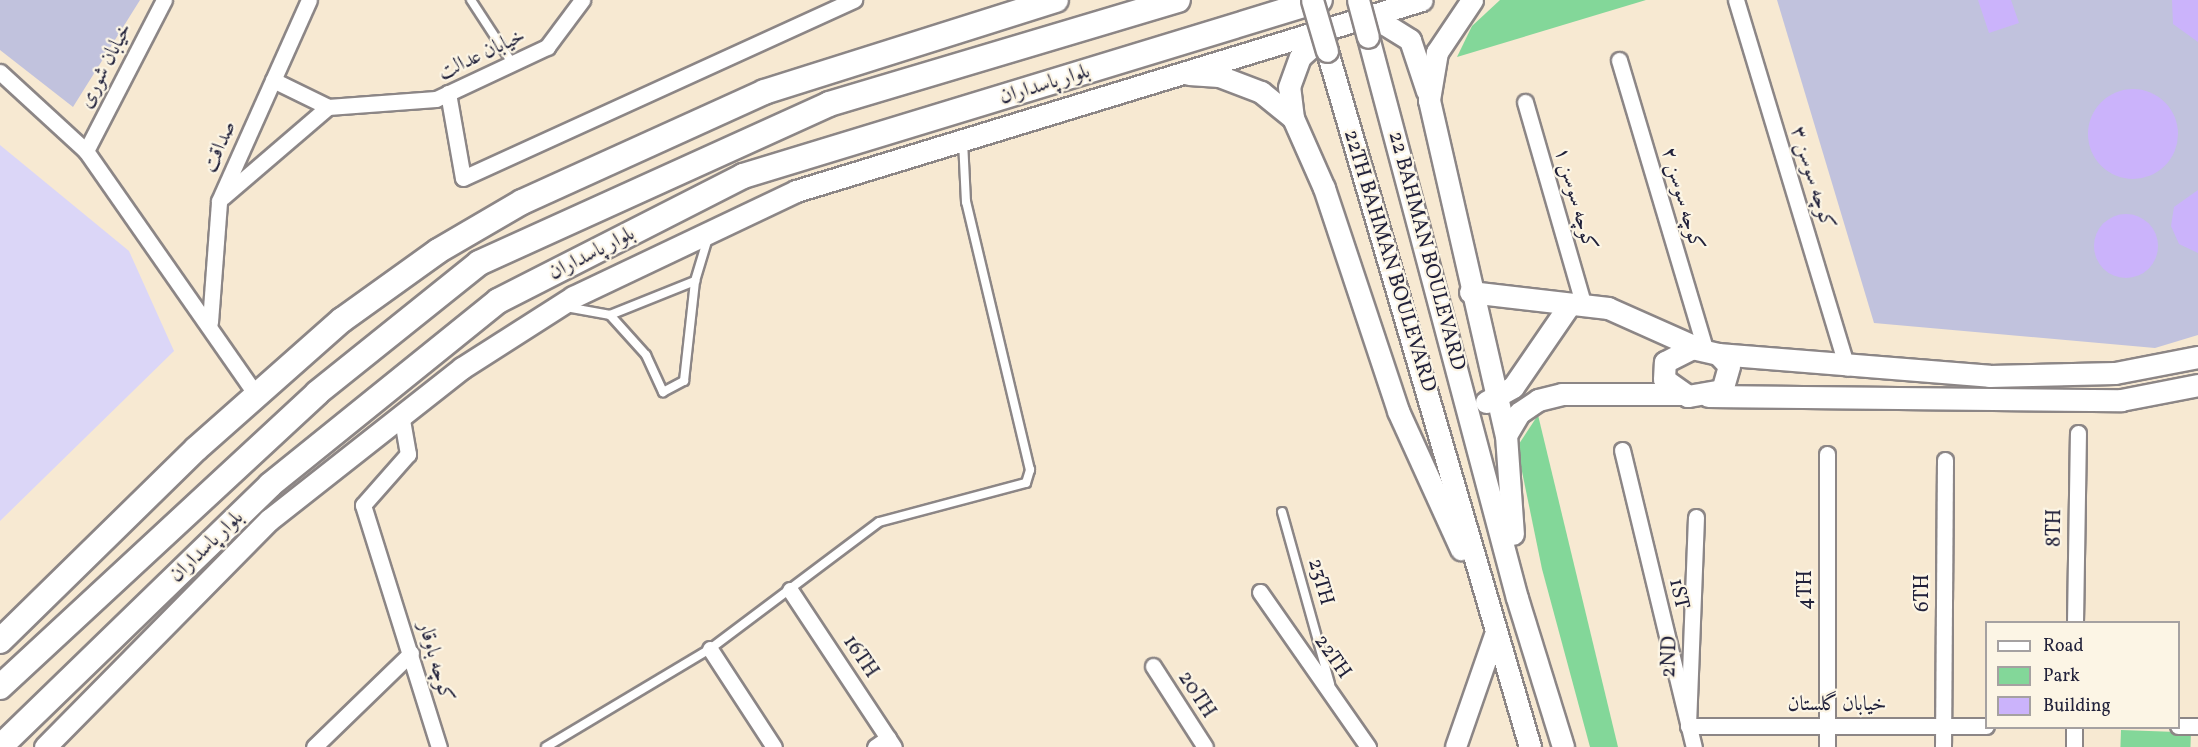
<!DOCTYPE html>
<html>
<head>
<meta charset="utf-8">
<style>
  body { margin:0 }
  #map { position:relative; width:2198px; height:747px; overflow:hidden; background:#f7e9d2; font-family:Vollkorn,Amiri,serif }
  div>[style] { position:absolute }
  [style*='--x'] { left:calc(var(--x)*1px); top:calc(var(--y)*1px); width:calc(var(--w)*1px); rotate:calc(var(--a)*1deg) }
  .built>* { inset:0; background:#dbd6f7 }
  .industrial>* { inset:0; background:#c1c2dd }
  .green>* { inset:0; background:#83d799; transform-origin:0 0 }
  .building>* { inset:0; background:#cbb3fb }
  .round { border-radius:50% }
  .roads { filter:drop-shadow(2px 0 #8c8686) drop-shadow(-2px 0 #8c8686) drop-shadow(0 2px #8c8686) drop-shadow(0 -2px #8c8686) }
  .service>* { height:8px; margin:-4px; padding:0 4px; transform-origin:4px; border-radius:4px; background:#fff }
  .minor>* { height:15px; margin:-7.5px; padding:0 7.5px; transform-origin:7.5px; border-radius:7.5px; background:#fff }
  .tertiary>* { height:20px; margin:-10px; padding:0 10px; transform-origin:10px; border-radius:10px; background:#fff }
  .secondary>* { height:21px; margin:-10.5px; padding:0 10.5px; transform-origin:10.5px; border-radius:10.5px; background:#fff }
  .primary>* { height:24px; margin:-12px; padding:0 12px; transform-origin:12px; border-radius:12px; background:#fff }
  .bridges { filter:drop-shadow(2px 0 #8c8686) drop-shadow(-2px 0 #8c8686) drop-shadow(0 2px #8c8686) drop-shadow(0 -2px #8c8686) }
  .secondary-bridge>* { height:21px; margin:-10.5px; padding:0 10.5px; transform-origin:10.5px; border-radius:10.5px; background:#fff }
  span { translate:-50% -50%; white-space:nowrap; text-align:center; line-height:1.15; -webkit-text-stroke:4.5px #fcf5e5; paint-order:stroke }
  .street-label { font-size:21px; color:#22223b }
  .legend { position:absolute; left:1985px; top:621px; width:195px; height:108px; box-sizing:border-box; background:#fcf5e5; border:2px solid #a5a1a1; margin:0; padding:8px 10px; list-style:none; font-size:18px; color:#22223b }
  .legend li { display:flex; align-items:center; gap:12px; height:30px }
  .legend b { width:30px; border:2px solid #a5a1a1 }
</style>
</head>
<body>
<div id="map">
  <div class="built">
    <i style="clip-path:polygon(0 145px,129px 251px,174px 351px,0 521px)"></i>
  </div>
  <div class="industrial">
    <i style="clip-path:polygon(0 0,140px 0,73px 107px,0 50px)"></i>
    <i style="clip-path:polygon(1777px 0,2198px 0,2198px 335px,2155px 348px,1874px 323px)"></i>
  </div>
  <div class="green">
    <i style="clip-path:polygon(1500px 0,1646px 0,1457px 57px,1472px 26px)"></i>
    <i style="clip-path:polygon(1538px 415px,1618px 747px,1590px 747px,1542px 569px,1517px 447px)"></i>
    <i style="left:2121px;top:730px;width:70px;height:17px;rotate:2deg"></i>
  </div>
  <div class="building">
    <i style="clip-path:polygon(1978px 0,2011px 0,2019px 23px,1989px 33px)"></i>
    <i style="clip-path:polygon(2172px 0,2198px 0,2198px 42px,2173px 24px)"></i>
    <i class="round" style="left:2088px;top:89px;width:90px;height:90px"></i>
    <i style="clip-path:polygon(2198px 190px,2198px 253px,2179px 244px,2171px 226px,2174px 207px)"></i>
    <i class="round" style="left:2094px;top:214px;width:64px;height:64px"></i>
  </div>
  <div class="roads">
    <div class="service">
      <i style="--x:471;--y:0;--w:75;--a:56.9"></i>
      <i style="--x:566;--y:307;--w:45;--a:10.3"></i>
      <i style="--x:610;--y:315;--w:54;--a:48"></i>
      <i style="--x:646;--y:355;--w:41;--a:65.3"></i>
      <i style="--x:663;--y:392;--w:24;--a:-28"></i>
      <i style="--x:684;--y:381;--w:101;--a:-83.7"></i>
      <i style="--x:695;--y:281;--w:45;--a:-73.2"></i>
      <i style="--x:610;--y:315;--w:92;--a:-21.8"></i>
      <i style="--x:1282;--y:512;--w:179;--a:74.4"></i>
      <i style="--x:546;--y:747;--w:191;--a:-30.9"></i>
      <i style="--x:710;--y:649;--w:211;--a:-36.9"></i>
      <i style="--x:879;--y:522;--w:152;--a:-14.9"></i>
      <i style="--x:1026;--y:483;--w:14;--a:-73"></i>
      <i style="--x:1030;--y:470;--w:276;--a:-103.4"></i>
      <i style="--x:966;--y:202;--w:61;--a:-92.8"></i>
    </div>
    <div class="minor">
      <i style="--x:1736;--y:0;--w:384;--a:73.2"></i>
      <i style="--x:1619;--y:60;--w:302;--a:73.4"></i>
      <i style="--x:0;--y:72;--w:117;--a:42.6"></i>
      <i style="--x:86;--y:151;--w:299;--a:55.1"></i>
      <i style="--x:273;--y:80;--w:61;--a:26.1"></i>
      <i style="--x:328;--y:107;--w:108;--a:-4.2"></i>
      <i style="--x:436;--y:99;--w:123;--a:-25.1"></i>
      <i style="--x:547;--y:47;--w:59;--a:-53.3"></i>
      <i style="--x:448;--y:93;--w:86;--a:80"></i>
      <i style="--x:463;--y:178;--w:430;--a:-24.5"></i>
      <i style="--x:1525;--y:102;--w:213;--a:73.9"></i>
      <i style="--x:86;--y:151;--w:170;--a:-62.7"></i>
      <i style="--x:223;--y:197;--w:138;--a:-40.6"></i>
      <i style="--x:210;--y:322;--w:121;--a:-85.7"></i>
      <i style="--x:219;--y:201;--w:220;--a:-65.9"></i>
      <i style="--x:401;--y:414;--w:41;--a:80.1"></i>
      <i style="--x:408;--y:454;--w:68;--a:131.4"></i>
      <i style="--x:363;--y:505;--w:254;--a:72.6"></i>
      <i style="--x:1622;--y:450;--w:306;--a:76.4"></i>
      <i style="--x:1696;--y:517;--w:209;--a:92.2"></i>
      <i style="--x:1688;--y:726;--w:298;--a:0"></i>
      <i style="--x:790;--y:590;--w:188;--a:56.5"></i>
      <i style="--x:1260;--y:592;--w:189;--a:55.1"></i>
      <i style="--x:2075;--y:622;--w:189;--a:-89.1"></i>
      <i style="--x:710;--y:649;--w:117;--a:56.9"></i>
      <i style="--x:1153;--y:666;--w:96;--a:57.3"></i>
      <i style="--x:2178;--y:726;--w:20;--a:0"></i>
      <i style="--x:314;--y:747;--w:135;--a:-44.1"></i>
      <i style="--x:875;--y:747;--w:16;--a:-35"></i>
      <i style="--x:1827;--y:747;--w:293;--a:-90"></i>
      <i style="--x:1943;--y:747;--w:287;--a:-89.6"></i>
      <i style="--x:2074;--y:747;--w:19;--a:-90"></i>
    </div>
    <div class="tertiary">
      <i style="--x:1456;--y:747;--w:119;--a:-70.8"></i>
    </div>
    <div class="secondary">
      <i style="--x:1472;--y:0;--w:63;--a:123.9"></i>
      <i style="--x:1437;--y:52;--w:49;--a:99.5"></i>
      <i style="--x:1429;--y:100;--w:344;--a:77.1"></i>
      <i style="--x:1506;--y:435;--w:99;--a:86"></i>
      <i style="--x:1362;--y:24;--w:21;--a:-3"></i>
      <i style="--x:1383;--y:23;--w:32;--a:32"></i>
      <i style="--x:1410;--y:40;--w:54;--a:71.6"></i>
      <i style="--x:1368;--y:37;--w:580;--a:75.13"></i>
      <i style="--x:1517;--y:598;--w:156;--a:72.8"></i>
      <i style="--x:1327;--y:51;--w:725;--a:73.74"></i>
      <i style="--x:1189;--y:74;--w:30;--a:4"></i>
      <i style="--x:1219;--y:76;--w:45;--a:20.9"></i>
      <i style="--x:1261;--y:92;--w:41;--a:39.1"></i>
      <i style="--x:1293;--y:118;--w:77;--a:66.1"></i>
      <i style="--x:1324;--y:188;--w:235;--a:71.6"></i>
      <i style="--x:1398;--y:411;--w:152;--a:65.5"></i>
      <i style="--x:1293;--y:118;--w:31;--a:-97"></i>
      <i style="--x:1289;--y:87;--w:32;--a:-70"></i>
      <i style="--x:1300;--y:57;--w:36;--a:-42"></i>
      <i style="--x:1470;--y:292;--w:139;--a:6.6"></i>
      <i style="--x:1608;--y:308;--w:98;--a:24"></i>
      <i style="--x:1692;--y:348;--w:27;--a:13"></i>
      <i style="--x:1718;--y:354;--w:16;--a:47"></i>
      <i style="--x:1729;--y:366;--w:25;--a:106"></i>
      <i style="--x:1722;--y:390;--w:35;--a:170"></i>
      <i style="--x:1688;--y:396;--w:29;--a:-145"></i>
      <i style="--x:1664;--y:379;--w:17;--a:-87"></i>
      <i style="--x:1665;--y:362;--w:30;--a:-27"></i>
      <i style="--x:1718;--y:354;--w:272;--a:4.6"></i>
      <i style="--x:1989;--y:376;--w:126;--a:-1.4"></i>
      <i style="--x:2115;--y:373;--w:85;--a:-10.9"></i>
      <i style="--x:1708;--y:396;--w:413;--a:0.6"></i>
      <i style="--x:2121;--y:400;--w:78;--a:-11"></i>
      <i style="--x:1486;--y:402;--w:31;--a:-29"></i>
      <i style="--x:1513;--y:387;--w:97;--a:-55.5"></i>
      <i style="--x:1506;--y:435;--w:26;--a:-59"></i>
      <i style="--x:1519;--y:413;--w:23;--a:-34"></i>
      <i style="--x:1538;--y:400;--w:25;--a:-14"></i>
      <i style="--x:1562;--y:394;--w:120;--a:0"></i>
      <i style="--x:45;--y:747;--w:319;--a:-45.4"></i>
      <i style="--x:269;--y:520;--w:246;--a:-38.2"></i>
      <i style="--x:462;--y:368;--w:132;--a:-32.6"></i>
      <i style="--x:573;--y:297;--w:247;--a:-25.4"></i>
      <i style="--x:796;--y:191;--w:654;--a:-16.97"></i>
    </div>
    <div class="primary">
      <i style="--x:0;--y:641;--w:274;--a:-44.4"></i>
      <i style="--x:196;--y:449;--w:195;--a:-41.5"></i>
      <i style="--x:342;--y:320;--w:118;--a:-35.7"></i>
      <i style="--x:438;--y:251;--w:97;--a:-30.3"></i>
      <i style="--x:522;--y:202;--w:266;--a:-24.4"></i>
      <i style="--x:764;--y:92;--w:306;--a:-17.5"></i>
      <i style="--x:0;--y:687;--w:432;--a:-42.8"></i>
      <i style="--x:317;--y:393;--w:208;--a:-38.7"></i>
      <i style="--x:479;--y:263;--w:384;--a:-24.4"></i>
      <i style="--x:829;--y:104;--w:364;--a:-16.6"></i>
      <i style="--x:0;--y:747;--w:376;--a:-44.1"></i>
      <i style="--x:270;--y:485;--w:293;--a:-38.9"></i>
      <i style="--x:498;--y:301;--w:275;--a:-27"></i>
      <i style="--x:743;--y:176;--w:603;--a:-16.96"></i>
    </div>
  </div>
  <div class="bridges">
    <div class="secondary-bridge">
      <i style="--x:1312;--y:0;--w:53;--a:73.6"></i>
      <i style="--x:1358;--y:0;--w:38;--a:75"></i>
    </div>
  </div>
  <div class="street-label">
    <span style="left:482px;top:55px;rotate:-25deg">خیابان عدالت</span>
    <span style="left:106px;top:66px;rotate:-63deg">خیابان شوری</span>
    <span style="left:1045px;top:85px;rotate:-17deg">بلوار پاسداران</span>
    <span style="left:220px;top:147px;rotate:-66deg">صداقت</span>
    <span style="left:1812px;top:178px;rotate:73deg">کوچه سوسن ۳</span>
    <span style="left:1575px;top:199px;rotate:74deg">کوچه سوسن ۱</span>
    <span style="left:1682px;top:199px;rotate:74deg">کوچه سوسن ۲</span>
    <span style="left:1426px;top:251px;rotate:75deg">22 BAHMAN BOULEVARD</span>
    <span style="left:592px;top:254px;rotate:-27deg">بلوار پاسداران</span>
    <span style="left:1389px;top:261px;rotate:73deg">22TH BAHMAN BOULEVARD</span>
    <span style="left:2055px;top:528px;rotate:-89deg">8TH</span>
    <span style="left:207px;top:547px;rotate:-44deg">بلوار پاسداران</span>
    <span style="left:1320px;top:582px;rotate:74deg">23TH</span>
    <span style="left:1806px;top:590px;rotate:-90deg">4TH</span>
    <span style="left:1923px;top:593px;rotate:-90deg">6TH</span>
    <span style="left:1678px;top:594px;rotate:77deg">1ST</span>
    <span style="left:860px;top:657px;rotate:56deg">16TH</span>
    <span style="left:1332px;top:657px;rotate:55deg">22TH</span>
    <span style="left:1670px;top:657px;rotate:-88deg">2ND</span>
    <span style="left:435px;top:662px;rotate:74deg">کوچه باوقار</span>
    <span style="left:1196px;top:695px;rotate:57deg">20TH</span>
    <span style="left:1837px;top:705px">خیابان گلستان</span>
  </div>
  <ul class="legend">
  <li><b style="height:8px;background:#fff"></b>Road</li>
  <li><b style="height:16px;background:#83d799"></b>Park</li>
  <li><b style="height:16px;background:#cbb3fb"></b>Building</li>
  </ul>
</div>
</body>
</html>
